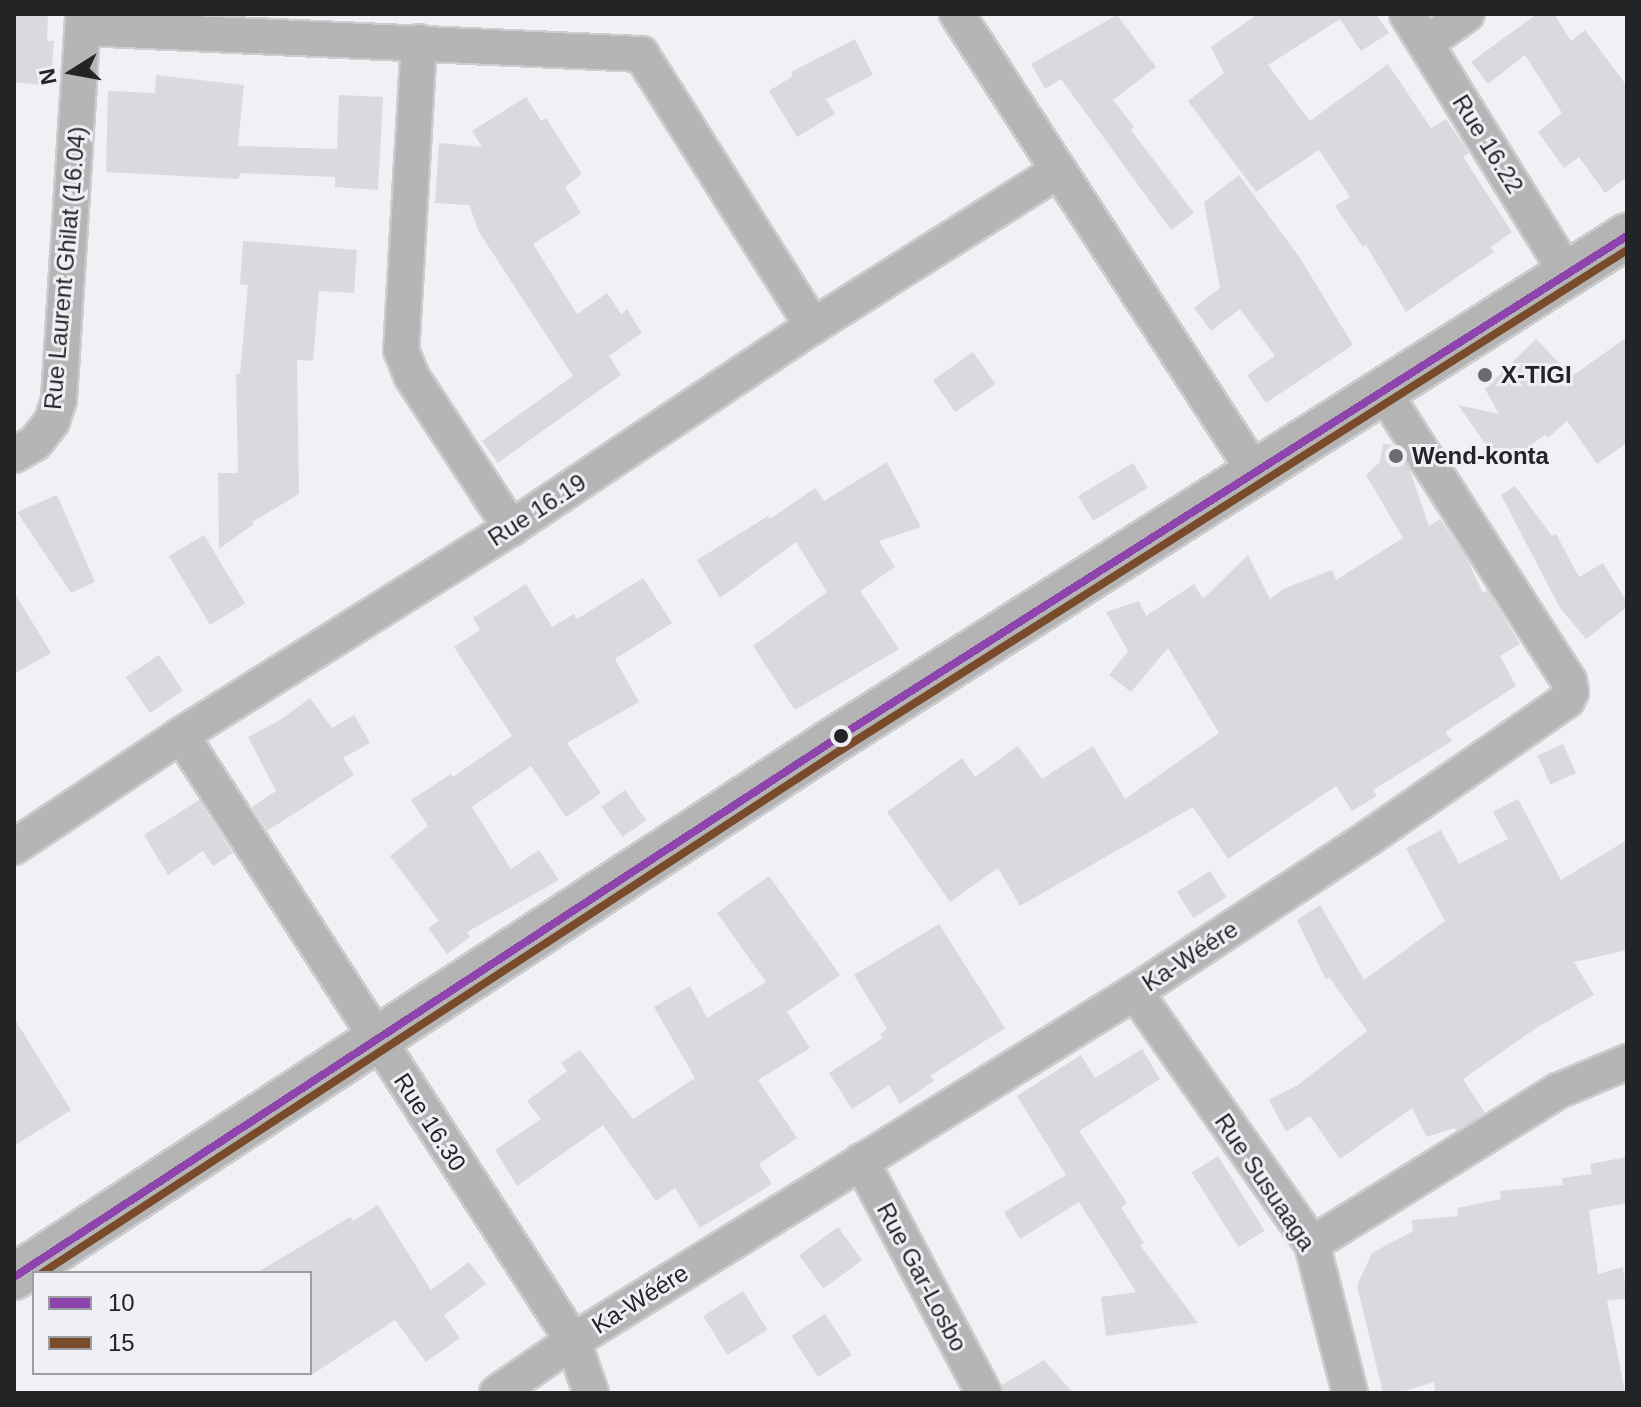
<!DOCTYPE html>
<html>
<head>
<meta charset="utf-8">
<style>
  body { margin:0 }
  #map { position:relative; width:1641px; height:1407px; overflow:hidden; background:#f0f1f4; font-family:Arial,sans-serif }
  div>[style] { position:absolute }
  [style*='--x'] { left:calc(var(--x)*1px); top:calc(var(--y)*1px); width:calc(var(--w)*1px); rotate:calc(var(--a)*1deg) }
  .building>* { inset:0; background:#d9dadd; transform-origin:0 0 }
  .roads { filter:drop-shadow(2px 0 #ccccce) drop-shadow(-2px 0 #ccccce) drop-shadow(0 2px #ccccce) drop-shadow(0 -2px #ccccce) }
  .street>* { height:34px; margin:-17px; padding:0 17px; transform-origin:17px; border-radius:17px; background:#b4b5b4 }
  .secondary>* { height:44px; margin:-22px; padding:0 22px; transform-origin:22px; border-radius:22px; background:#b4b4b4 }
  .bus-1>* { height:8px; margin:-4px; padding:0 4px; transform-origin:4px; border-radius:4px; background:#8e44ad }
  .bus-2>* { height:8px; margin:-4px; padding:0 4px; transform-origin:4px; border-radius:4px; background:#7a4b2a }
  .dots>* { width:22px; height:22px; translate:-50% -50%; box-sizing:border-box; border:4px solid #eef0f6; border-radius:50% }
  span { translate:-50% -50%; white-space:nowrap; text-align:center; line-height:1.15; -webkit-text-stroke:6px #eef0f6; paint-order:stroke }
  .street-label { font-size:24px; color:#232426 }
  .poi-label { font-size:24px; color:#232426; font-weight:700 }
  .left { translate:0 -50%; text-align:left }
  .frame { position:absolute; inset:0; border:16px solid #232426; pointer-events:none }
  .legend { position:absolute; left:32px; top:1271px; width:280px; height:104px; box-sizing:border-box; background:#eef0f6; border:2px solid #9d9ea3; margin:0; padding:10px 14px; list-style:none; font-size:24px; color:#232426 }
  .legend li { display:flex; align-items:center; gap:16px; height:40px }
  .legend b { width:40px; border:2px solid #9d9ea3 }
  .north { position:absolute; left:32px; top:32px; width:80px; height:80px; -webkit-text-stroke:6px #eef0f6; paint-order:stroke; rotate:259deg; font-size:22px; font-weight:700; line-height:32px; text-align:center; color:#232426 }
  .north::after { content:''; display:block; margin:auto; width:28px; height:36px; background:#232426; clip-path:polygon(50% 0,100% 100%,50% 72%,0 100%) }
</style>
</head>
<body>
<div id="map">
  <div class="building">
    <i style="clip-path:polygon(14px 14px,48px 14px,47px 41px,54px 41px,50px 86px,14px 82px)"></i>
    <i style="clip-path:polygon(1258px 14px,1376px 14px,1389px 33px,1361px 51px,1340px 19px,1268px 65px,1310px 121px,1388px 64px,1431px 128px,1446px 119px,1469px 153px,1463px 157px,1512px 232px,1491px 247px,1494px 252px,1406px 312px,1366px 245px,1363px 247px,1335px 206px,1350px 197px,1319px 150px,1256px 192px,1188px 101px,1224px 73px,1211px 47px)"></i>
    <i style="clip-path:polygon(1537px 14px,1554px 14px,1571px 41px,1585px 30px,1627px 86px,1627px 177px,1605px 193px,1579px 157px,1564px 168px,1538px 132px,1562px 113px,1525px 55px,1488px 84px,1471px 62px)"></i>
    <i style="clip-path:polygon(1117px 15px,1156px 67px,1113px 100px,1134px 127px,1131px 130px,1194px 213px,1171px 230px,1061px 79px,1045px 89px,1031px 64px)"></i>
    <i style="clip-path:polygon(855px 39px,873px 75px,826px 99px,835px 114px,797px 137px,769px 91px,793px 76px,791px 72px)"></i>
    <i style="clip-path:polygon(156px 75px,244px 85px,238px 146px,337px 149px,339px 95px,383px 97px,378px 190px,335px 187px,335px 177px,240px 173px,239px 179px,106px 172px,108px 91px,155px 93px)"></i>
    <i style="clip-path:polygon(526px 97px,541px 121px,546px 118px,582px 174px,565px 187px,581px 213px,533px 244px,577px 314px,607px 293px,621px 314px,627px 309px,642px 333px,609px 356px,621px 375px,498px 463px,482px 441px,573px 376px,479px 232px,469px 205px,435px 203px,439px 143px,482px 147px,472px 131px)"></i>
    <i style="clip-path:polygon(1239px 175px,1300px 258px,1353px 345px,1266px 403px,1247px 375px,1275px 356px,1240px 309px,1211px 331px,1194px 308px,1220px 288px,1204px 202px)"></i>
    <i style="clip-path:polygon(243px 241px,357px 250px,354px 293px,319px 291px,313px 361px,297px 360px,299px 494px,252px 522px,254px 524px,219px 549px,218px 473px,238px 473px,236px 374px,240px 374px,248px 285px,240px 284px)"></i>
    <i style="clip-path:polygon(1627px 337px,1627px 443px,1597px 464px,1567px 421px,1548px 438px,1545px 435px,1501px 466px,1458px 405px,1499px 414px,1485px 389px,1536px 339px,1572px 376px)"></i>
    <i style="left:973px;top:352px;width:39px;height:49px;rotate:55deg"></i>
    <i style="clip-path:polygon(1383px 444px,1394px 445px,1409px 468px,1429px 526px,1440px 519px,1466px 557px,1483px 593px,1487px 590px,1520px 644px,1500px 656px,1516px 686px,1445px 732px,1452px 741px,1373px 790px,1377px 796px,1352px 811px,1336px 786px,1228px 859px,1193px 807px,1020px 906px,998px 868px,950px 902px,887px 812px,962px 758px,975px 777px,1018px 746px,1042px 779px,1093px 746px,1125px 799px,1219px 733px,1168px 648px,1131px 692px,1109px 675px,1128px 651px,1106px 612px,1139px 601px,1146px 616px,1194px 584px,1203px 599px,1248px 555px,1270px 599px,1283px 589px,1332px 570px,1336px 580px,1403px 538px,1366px 475px,1380px 462px)"></i>
    <i style="clip-path:polygon(887px 462px,921px 527px,879px 541px,895px 567px,860px 591px,899px 649px,795px 710px,753px 646px,827px 592px,796px 542px,720px 598px,697px 560px,768px 516px,770px 519px,815px 488px,824px 501px)"></i>
    <i style="left:1133px;top:463px;width:29px;height:64px;rotate:59deg"></i>
    <i style="clip-path:polygon(1515px 486px,1552px 536px,1556px 534px,1579px 577px,1603px 563px,1627px 602px,1627px 607px,1586px 639px,1560px 608px,1501px 495px)"></i>
    <i style="clip-path:polygon(57px 495px,95px 582px,71px 593px,17px 512px)"></i>
    <i style="left:204px;top:535px;width:80px;height:41px;rotate:59deg"></i>
    <i style="clip-path:polygon(643px 578px,672px 623px,615px 659px,639px 702px,567px 743px,601px 793px,566px 817px,531px 766px,472px 807px,511px 869px,539px 850px,559px 880px,467px 932px,470px 937px,447px 954px,428px 928px,439px 921px,390px 856px,428px 826px,411px 800px,451px 774px,453px 777px,512px 736px,454px 647px,480px 630px,473px 618px,526px 584px,552px 627px,574px 614px,577px 619px)"></i>
    <i style="clip-path:polygon(14px 592px,51px 653px,14px 674px)"></i>
    <i style="left:159px;top:655px;width:43px;height:40px;rotate:56deg"></i>
    <i style="clip-path:polygon(310px 698px,332px 728px,354px 715px,370px 743px,343px 758px,354px 775px,267px 831px,252px 807px,276px 791px,248px 737px,280px 720px)"></i>
    <i style="left:1563px;top:744px;width:32px;height:28px;rotate:66deg"></i>
    <i style="left:625px;top:790px;width:37px;height:29px;rotate:55deg"></i>
    <i style="clip-path:polygon(1518px 799px,1561px 880px,1627px 840px,1627px 950px,1574px 962px,1594px 995px,1536px 1028px,1463px 1079px,1485px 1113px,1456px 1131px,1454px 1128px,1427px 1137px,1412px 1108px,1340px 1159px,1310px 1116px,1286px 1132px,1269px 1100px,1298px 1085px,1367px 1031px,1329px 977px,1326px 980px,1297px 920px,1320px 905px,1364px 980px,1445px 921px,1406px 848px,1441px 830px,1459px 864px,1508px 839px,1493px 812px)"></i>
    <i style="clip-path:polygon(199px 800px,233px 853px,213px 866px,203px 851px,168px 875px,144px 835px)"></i>
    <i style="left:1210px;top:871px;width:31px;height:39px;rotate:58deg"></i>
    <i style="clip-path:polygon(769px 876px,840px 975px,787px 1012px,810px 1048px,758px 1080px,797px 1138px,759px 1164px,772px 1184px,700px 1228px,675px 1188px,656px 1201px,603px 1125px,517px 1186px,495px 1150px,541px 1119px,527px 1101px,567px 1071px,561px 1063px,580px 1050px,633px 1119px,695px 1078px,654px 1007px,690px 986px,707px 1018px,766px 982px,717px 913px)"></i>
    <i style="clip-path:polygon(939px 924px,1005px 1028px,930px 1076px,934px 1081px,900px 1104px,889px 1085px,852px 1109px,829px 1073px,883px 1038px,880px 1034px,887px 1029px,854px 975px)"></i>
    <i style="clip-path:polygon(14px 1018px,71px 1110px,14px 1146px)"></i>
    <i style="clip-path:polygon(1142px 1049px,1160px 1079px,1079px 1131px,1127px 1203px,1121px 1208px,1144px 1243px,1140px 1245px,1198px 1323px,1106px 1336px,1101px 1297px,1136px 1292px,1079px 1202px,1020px 1239px,1004px 1212px,1066px 1175px,1017px 1096px,1081px 1055px,1095px 1078px)"></i>
    <i style="left:1218px;top:1156px;width:88px;height:31px;rotate:58deg"></i>
    <i style="clip-path:polygon(1627px 1157px,1627px 1203px,1589px 1210px,1598px 1274px,1623px 1267px,1627px 1299px,1607px 1300px,1625px 1392px,1435px 1393px,1434px 1382px,1398px 1393px,1383px 1393px,1357px 1286px,1372px 1253px,1413px 1231px,1412px 1220px,1458px 1216px,1457px 1208px,1501px 1199px,1500px 1191px,1563px 1185px,1562px 1178px,1592px 1174px,1590px 1164px)"></i>
    <i style="clip-path:polygon(378px 1205px,431px 1290px,469px 1262px,486px 1284px,444px 1315px,460px 1338px,426px 1362px,395px 1320px,310px 1376px,310px 1273px,256px 1273px,350px 1217px,353px 1221px)"></i>
    <i style="left:838px;top:1227px;width:41px;height:48px;rotate:54deg"></i>
    <i style="left:743px;top:1291px;width:46px;height:47px;rotate:58deg"></i>
    <i style="left:825px;top:1314px;width:49px;height:40px;rotate:57deg"></i>
    <i style="clip-path:polygon(1044px 1360px,1073px 1393px,1004px 1393px,1002px 1385px)"></i>
  </div>
  <div class="roads">
    <div class="street">
      <i style="--x:957;--y:14;--w:546;--a:56.95"></i>
      <i style="--x:1407;--y:14;--w:307;--a:58.3"></i>
      <i style="--x:83;--y:28;--w:559;--a:2.67"></i>
      <i style="--x:641;--y:54;--w:322;--a:57.7"></i>
      <i style="--x:419;--y:42;--w:309;--a:93.3"></i>
      <i style="--x:401;--y:350;--w:29;--a:68"></i>
      <i style="--x:412;--y:377;--w:181;--a:56.7"></i>
      <i style="--x:1426;--y:43;--w:50;--a:-35.3"></i>
      <i style="--x:14;--y:455;--w:24;--a:-30"></i>
      <i style="--x:35;--y:443;--w:28;--a:-52"></i>
      <i style="--x:52;--y:421;--w:23;--a:-72"></i>
      <i style="--x:59;--y:399;--w:386;--a:-86.4"></i>
      <i style="--x:181;--y:735;--w:722;--a:57.1"></i>
      <i style="--x:573;--y:1341;--w:55;--a:70.9"></i>
      <i style="--x:14;--y:847;--w:201;--a:-33.8"></i>
      <i style="--x:181;--y:735;--w:390;--a:-32.1"></i>
      <i style="--x:511;--y:528;--w:363;--a:-33.8"></i>
      <i style="--x:813;--y:326;--w:290;--a:-32.3"></i>
      <i style="--x:1135;--y:992;--w:308;--a:54.9"></i>
      <i style="--x:1312;--y:1244;--w:154;--a:75.7"></i>
      <i style="--x:861;--y:1161;--w:263;--a:62.1"></i>
      <i style="--x:1312;--y:1244;--w:290;--a:-31.9"></i>
      <i style="--x:1558;--y:1091;--w:75;--a:-22.8"></i>
      <i style="--x:497;--y:1393;--w:92;--a:-34.4"></i>
      <i style="--x:573;--y:1341;--w:662;--a:-31.84"></i>
      <i style="--x:1135;--y:992;--w:282;--a:-33.4"></i>
      <i style="--x:1370;--y:837;--w:240;--a:-34.8"></i>
      <i style="--x:1567;--y:700;--w:9;--a:-63"></i>
      <i style="--x:1571;--y:692;--w:11;--a:-100"></i>
      <i style="--x:1569;--y:681;--w:345;--a:-122.7"></i>
    </div>
    <div class="secondary">
      <i style="--x:14;--y:1277;--w:980;--a:-33.22"></i>
      <i style="--x:834;--y:740;--w:940;--a:-32.44"></i>
    </div>
  </div>
  <div class="bus-1">
    <i style="--x:14;--y:1277;--w:980;--a:-33.22"></i>
    <i style="--x:834;--y:740;--w:940;--a:-32.44"></i>
  </div>
  <div class="bus-2">
    <i style="--x:42;--y:1273;--w:955;--a:-33.21"></i>
    <i style="--x:841;--y:750;--w:932;--a:-32.46"></i>
  </div>
  <div class="dots">
    <i style="left:1485px;top:375px;background:#6b6c6e"></i>
    <i style="left:1396px;top:456px;background:#6b6c6e"></i>
    <i style="left:841px;top:736px;background:#232426"></i>
  </div>
  <div class="street-label">
    <span style="left:1488px;top:144px;rotate:58deg">Rue 16.22</span>
    <span style="left:65px;top:268px;rotate:-85deg">Rue Laurent Ghilat (16.04)</span>
    <span style="left:537px;top:510px;rotate:-33deg">Rue 16.19</span>
    <span style="left:1190px;top:956px;rotate:-33deg">Ka-Wéére</span>
    <span style="left:430px;top:1122px;rotate:57deg">Rue 16.30</span>
    <span style="left:1265px;top:1182px;rotate:56deg">Rue Susuaaga</span>
    <span style="left:922px;top:1277px;rotate:62deg">Rue Gar-Losbo</span>
    <span style="left:640px;top:1299px;rotate:-32deg">Ka-Wéére</span>
  </div>
  <div class="poi-label">
    <span class="left" style="left:1501px;top:375px">X-TIGI</span>
    <span class="left" style="left:1412px;top:456px">Wend-konta</span>
  </div>
  <div class="frame"></div>
  <ul class="legend">
  <li><b style="height:10px;background:#8e44ad"></b>10</li>
  <li><b style="height:10px;background:#7a4b2a"></b>15</li>
  </ul>
  <div class="north">N</div>
</div>
</body>
</html>
